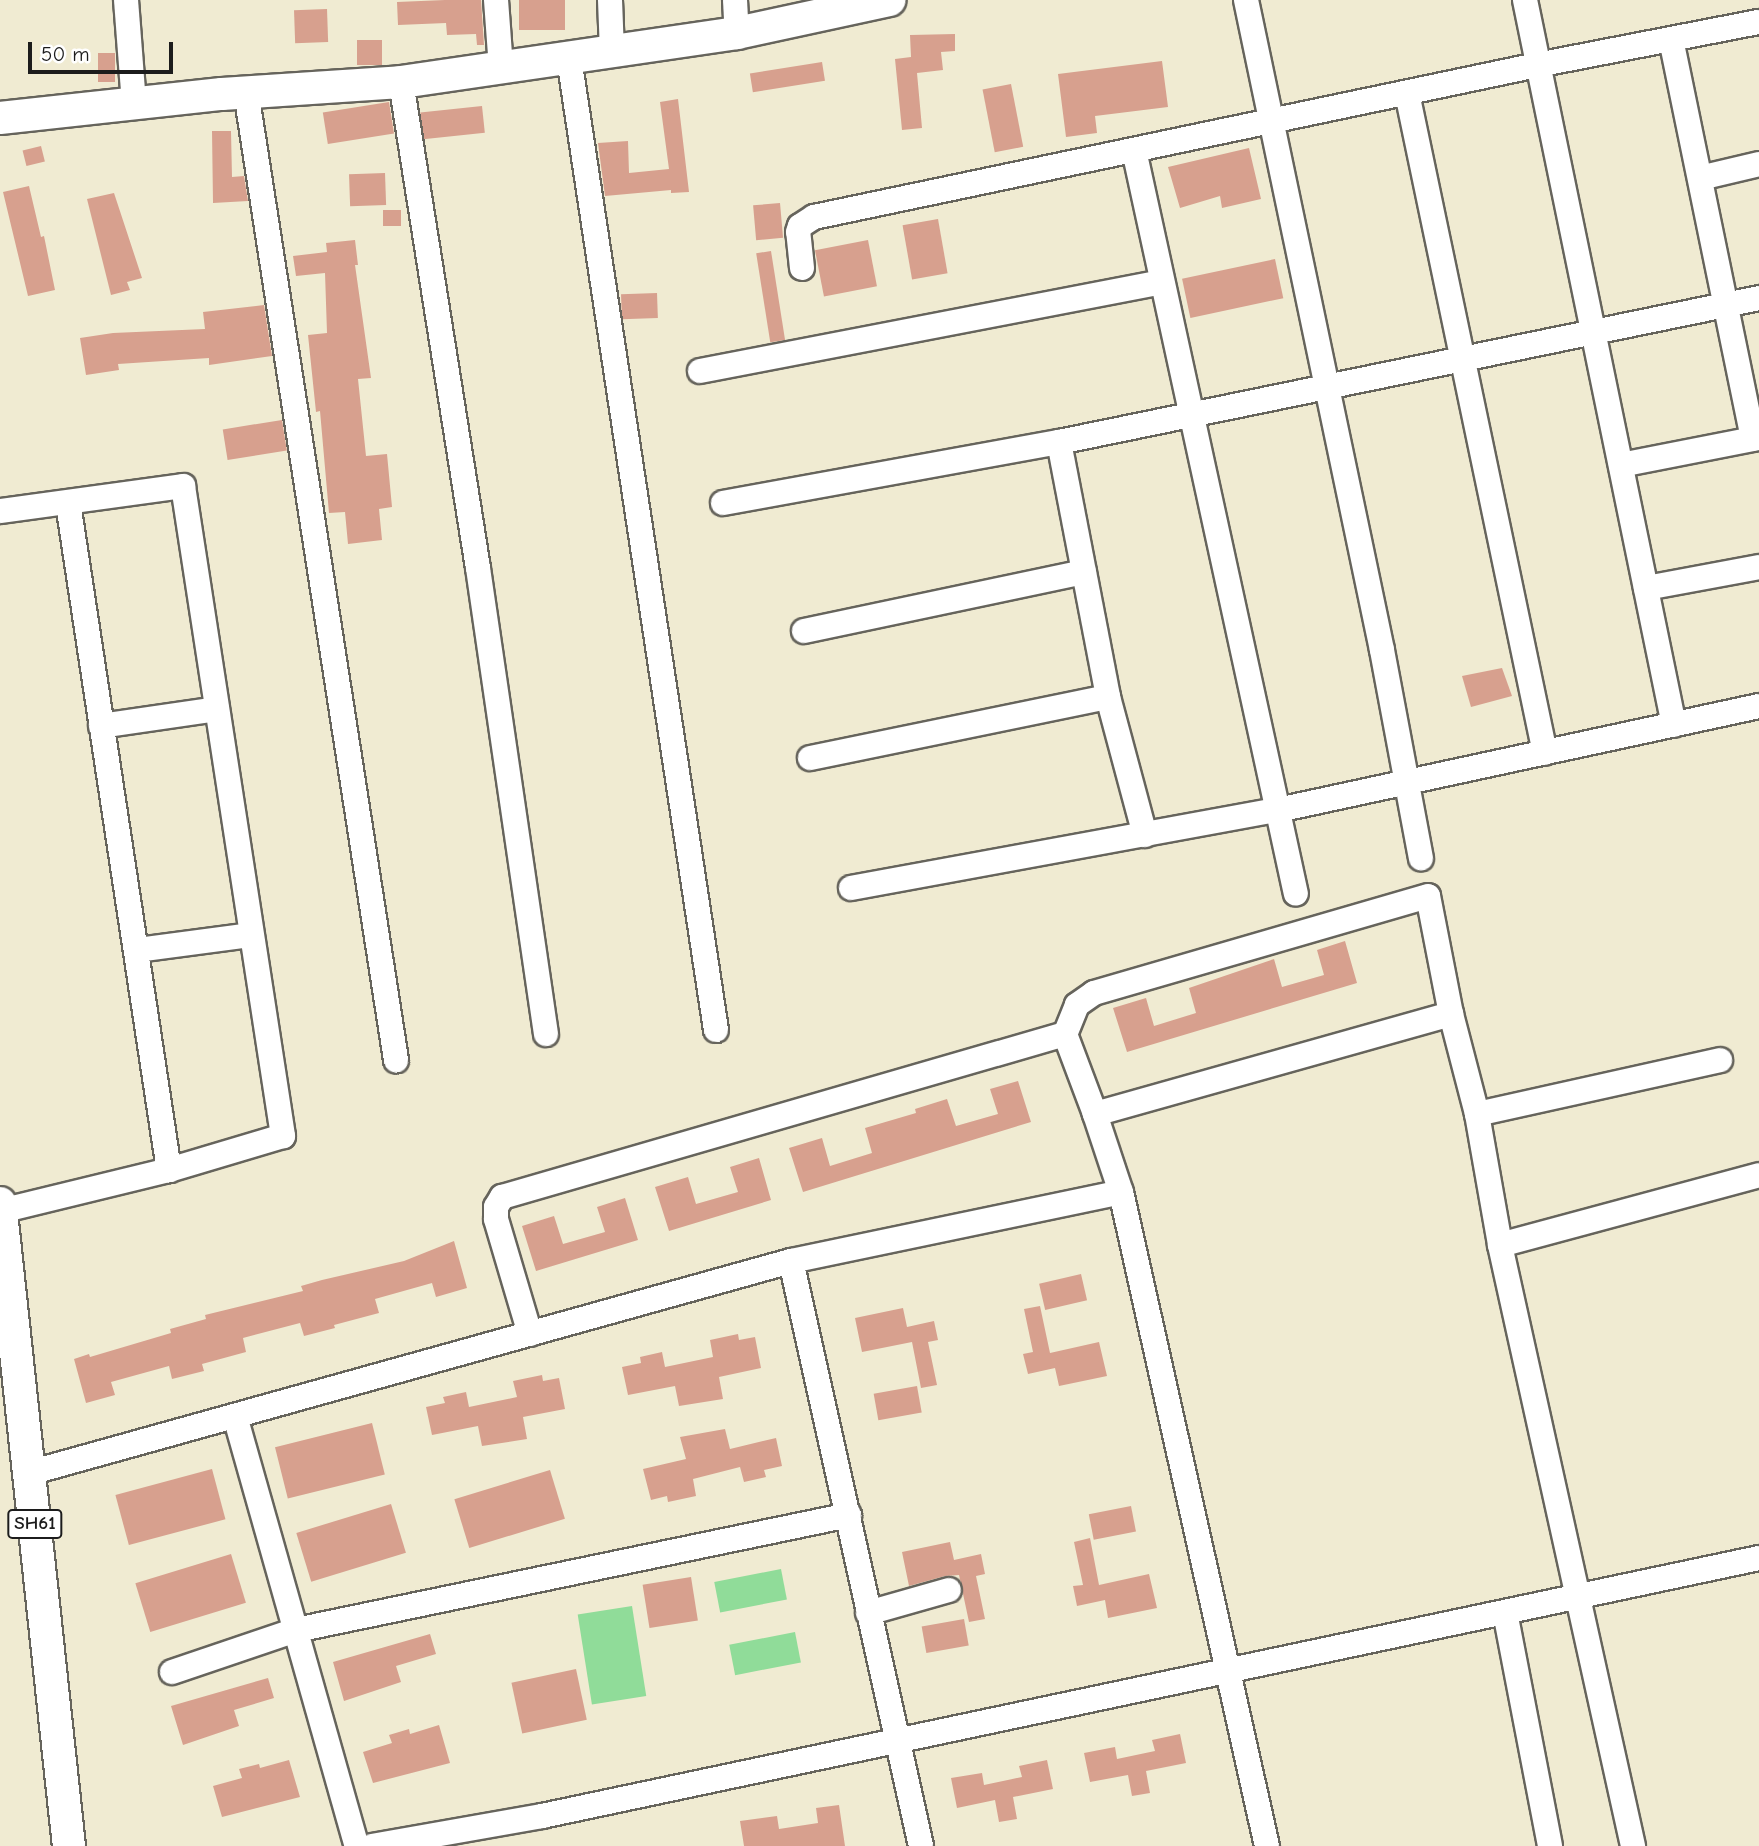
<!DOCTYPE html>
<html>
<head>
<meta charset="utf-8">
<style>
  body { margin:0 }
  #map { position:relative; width:1759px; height:1846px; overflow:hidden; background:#f0ebd2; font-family:"Comic Neue",sans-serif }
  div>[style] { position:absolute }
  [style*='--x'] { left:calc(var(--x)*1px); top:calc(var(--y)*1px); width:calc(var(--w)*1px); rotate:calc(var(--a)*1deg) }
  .green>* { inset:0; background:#90dc99; transform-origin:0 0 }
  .building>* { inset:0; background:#d7a08e; transform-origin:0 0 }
  .roads { filter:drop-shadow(2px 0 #66645c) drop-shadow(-2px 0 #66645c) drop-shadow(0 2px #66645c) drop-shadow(0 -2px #66645c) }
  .minor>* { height:24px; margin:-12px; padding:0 12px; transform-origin:12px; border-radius:12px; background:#fff }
  .major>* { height:32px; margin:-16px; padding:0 16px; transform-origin:16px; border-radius:16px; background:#fff }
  span { translate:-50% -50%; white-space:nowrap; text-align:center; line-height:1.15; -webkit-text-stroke:5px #fff; paint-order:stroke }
  .shield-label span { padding:2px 5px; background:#fff; border:2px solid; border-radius:5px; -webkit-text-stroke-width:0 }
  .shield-label { font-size:19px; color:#1c1c1c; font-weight:700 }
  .scale { position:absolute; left:28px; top:42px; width:145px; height:32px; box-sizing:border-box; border:4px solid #1c1c1c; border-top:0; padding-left:9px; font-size:21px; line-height:24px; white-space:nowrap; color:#1c1c1c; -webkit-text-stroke:5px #fff; paint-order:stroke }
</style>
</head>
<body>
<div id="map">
  <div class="green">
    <i style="left:781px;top:1569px;width:31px;height:68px;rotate:79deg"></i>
    <i style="left:632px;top:1606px;width:91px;height:55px;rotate:81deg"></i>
    <i style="left:795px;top:1632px;width:31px;height:67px;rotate:79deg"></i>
  </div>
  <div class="building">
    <i style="clip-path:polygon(445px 0,481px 0,484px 45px,477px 45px,476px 34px,447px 35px,446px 23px,398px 25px,397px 2px)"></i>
    <i style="left:519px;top:0;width:46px;height:30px"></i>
    <i style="left:327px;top:9px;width:33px;height:33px;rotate:88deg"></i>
    <i style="clip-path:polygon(955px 34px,955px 51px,941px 52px,943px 70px,917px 73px,922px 128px,902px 130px,895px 59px,911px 57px,910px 35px)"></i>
    <i style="left:382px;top:40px;width:25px;height:25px;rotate:90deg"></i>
    <i style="left:98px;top:53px;width:17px;height:29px"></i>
    <i style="clip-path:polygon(1162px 61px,1168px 107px,1095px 116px,1097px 133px,1066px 137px,1058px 74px)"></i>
    <i style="left:822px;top:62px;width:19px;height:73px;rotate:81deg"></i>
    <i style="left:1011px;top:84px;width:64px;height:29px;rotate:79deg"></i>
    <i style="clip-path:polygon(678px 99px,689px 192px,671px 193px,671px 190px,605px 196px,598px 143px,628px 141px,629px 173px,669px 169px,660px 102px)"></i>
    <i style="left:389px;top:102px;width:32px;height:67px;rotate:81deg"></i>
    <i style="left:482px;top:106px;width:27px;height:62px;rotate:84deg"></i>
    <i style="clip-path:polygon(212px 131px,231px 131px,232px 177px,244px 176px,248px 201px,213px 203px)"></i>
    <i style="left:41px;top:146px;width:16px;height:19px;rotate:76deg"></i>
    <i style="clip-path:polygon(1249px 148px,1261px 199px,1222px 208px,1220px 196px,1180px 208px,1168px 167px)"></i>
    <i style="left:385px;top:173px;width:32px;height:36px;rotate:88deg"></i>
    <i style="clip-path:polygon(29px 186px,41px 237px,44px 236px,55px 290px,28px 296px,3px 192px)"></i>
    <i style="clip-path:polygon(114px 193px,142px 278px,127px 282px,130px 290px,111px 295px,87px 199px)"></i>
    <i style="left:780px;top:203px;width:35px;height:27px;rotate:85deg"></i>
    <i style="left:401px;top:210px;width:16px;height:18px;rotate:90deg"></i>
    <i style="left:938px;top:219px;width:55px;height:36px;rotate:80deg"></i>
    <i style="clip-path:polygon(355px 240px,358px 265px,355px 265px,371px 378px,358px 379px,366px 456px,387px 454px,392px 507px,379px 509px,382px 540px,348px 544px,345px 512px,329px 513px,320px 411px,316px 412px,308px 335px,327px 333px,325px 273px,296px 276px,293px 256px,327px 252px,326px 243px)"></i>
    <i style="left:868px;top:240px;width:47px;height:54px;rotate:79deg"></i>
    <i style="left:771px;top:251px;width:90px;height:15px;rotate:81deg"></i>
    <i style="left:1275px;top:259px;width:40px;height:95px;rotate:78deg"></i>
    <i style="left:657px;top:293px;width:25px;height:36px;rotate:88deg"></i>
    <i style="clip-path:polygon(264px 305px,272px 356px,209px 365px,209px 358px,118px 364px,119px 370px,86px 375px,80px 338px,113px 333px,205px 329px,203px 312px)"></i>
    <i style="left:282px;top:420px;width:31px;height:60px;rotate:81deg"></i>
    <i style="clip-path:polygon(1502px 668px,1512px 696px,1471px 707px,1462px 676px)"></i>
    <i style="clip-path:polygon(1345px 941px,1357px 983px,1127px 1052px,1113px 1008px,1146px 998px,1154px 1026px,1196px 1013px,1189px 988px,1274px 959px,1282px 987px,1324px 975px,1317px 950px)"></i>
    <i style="clip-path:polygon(1018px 1081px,1031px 1122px,803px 1192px,789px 1148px,822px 1138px,830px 1166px,872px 1153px,865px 1128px,916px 1113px,915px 1109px,947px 1099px,956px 1126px,998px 1114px,990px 1089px)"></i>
    <i style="clip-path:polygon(759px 1158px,771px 1200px,669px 1231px,655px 1187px,688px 1177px,696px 1204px,738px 1192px,730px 1167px)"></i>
    <i style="clip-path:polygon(625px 1198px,638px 1240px,536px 1271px,522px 1226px,554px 1216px,563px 1244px,605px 1232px,597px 1207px)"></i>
    <i style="clip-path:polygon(454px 1241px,467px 1288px,436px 1297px,432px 1283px,375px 1299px,379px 1313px,334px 1325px,335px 1328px,304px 1336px,300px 1323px,243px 1338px,246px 1352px,202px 1364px,204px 1371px,172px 1379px,169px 1366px,111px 1382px,115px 1395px,86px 1403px,74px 1359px,89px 1354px,90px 1357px,171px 1333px,170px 1329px,206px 1319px,205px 1315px,303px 1291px,301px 1286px,322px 1280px,404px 1261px)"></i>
    <i style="left:1081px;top:1274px;width:27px;height:43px;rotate:77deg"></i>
    <i style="clip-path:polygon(1040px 1306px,1050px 1353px,1099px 1342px,1107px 1376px,1059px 1386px,1055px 1368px,1028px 1374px,1023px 1354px,1033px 1352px,1024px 1309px)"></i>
    <i style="clip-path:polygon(903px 1308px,907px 1327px,934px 1321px,938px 1340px,928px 1342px,937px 1385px,921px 1388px,912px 1342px,862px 1352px,855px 1318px)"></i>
    <i style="clip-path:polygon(738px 1334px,739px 1340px,755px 1337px,761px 1368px,719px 1377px,723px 1399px,679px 1406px,675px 1386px,628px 1395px,622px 1367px,641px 1363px,640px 1357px,662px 1352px,665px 1367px,713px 1357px,710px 1340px)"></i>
    <i style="clip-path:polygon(542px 1375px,543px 1381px,559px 1378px,565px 1409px,523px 1417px,527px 1439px,482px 1446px,478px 1426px,432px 1435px,426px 1407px,445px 1403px,443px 1397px,466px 1392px,469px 1407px,517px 1397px,513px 1381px)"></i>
    <i style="left:917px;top:1386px;width:27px;height:44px;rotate:80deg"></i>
    <i style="left:372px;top:1423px;width:53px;height:100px;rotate:76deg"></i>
    <i style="clip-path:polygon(725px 1429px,730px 1449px,776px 1438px,782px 1466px,764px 1470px,766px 1477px,744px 1482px,740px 1467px,693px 1479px,696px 1496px,668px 1502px,667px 1496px,651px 1500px,643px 1469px,686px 1459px,680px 1437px)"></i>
    <i style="left:212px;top:1469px;width:52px;height:100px;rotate:75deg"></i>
    <i style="left:550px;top:1470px;width:51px;height:100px;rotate:73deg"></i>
    <i style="left:391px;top:1504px;width:51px;height:99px;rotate:73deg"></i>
    <i style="left:1131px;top:1506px;width:26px;height:43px;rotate:79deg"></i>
    <i style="clip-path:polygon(1090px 1538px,1099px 1585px,1149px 1574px,1157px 1608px,1108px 1618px,1105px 1600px,1077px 1606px,1073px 1586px,1083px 1585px,1074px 1542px)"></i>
    <i style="clip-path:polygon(950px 1542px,954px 1560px,981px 1554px,985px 1574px,976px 1576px,985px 1619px,969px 1622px,959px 1575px,945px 1576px,909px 1586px,902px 1552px)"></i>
    <i style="left:231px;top:1554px;width:51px;height:100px;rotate:73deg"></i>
    <i style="left:691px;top:1577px;width:44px;height:49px;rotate:81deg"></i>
    <i style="left:964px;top:1619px;width:27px;height:43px;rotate:80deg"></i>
    <i style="clip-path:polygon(430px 1634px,436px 1654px,396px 1666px,401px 1682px,344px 1701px,333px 1662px)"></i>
    <i style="left:576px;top:1669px;width:52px;height:66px;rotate:78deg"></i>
    <i style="clip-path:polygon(268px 1678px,274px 1698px,234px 1710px,239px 1726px,183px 1745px,171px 1706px)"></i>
    <i style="clip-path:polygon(439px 1725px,450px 1763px,373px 1783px,363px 1752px,392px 1743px,389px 1735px,409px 1729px,410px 1734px)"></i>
    <i style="clip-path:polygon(1180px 1734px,1186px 1763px,1146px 1771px,1150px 1793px,1132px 1796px,1128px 1775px,1090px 1782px,1084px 1753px,1115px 1747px,1117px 1759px,1155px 1751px,1152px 1740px)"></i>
    <i style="clip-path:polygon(289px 1760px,300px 1797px,222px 1817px,213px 1786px,242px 1778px,239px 1769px,259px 1764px,260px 1768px)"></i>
    <i style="clip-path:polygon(1047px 1760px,1053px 1789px,1013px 1797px,1017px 1819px,999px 1822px,995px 1800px,957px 1808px,951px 1778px,982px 1773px,984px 1785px,1022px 1777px,1019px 1766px)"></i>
    <i style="clip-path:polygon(839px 1805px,845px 1846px,744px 1846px,740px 1821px,777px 1816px,779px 1829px,818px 1823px,816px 1808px)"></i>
  </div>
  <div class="roads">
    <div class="minor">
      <i style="--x:126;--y:0;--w:103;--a:85.6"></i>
      <i style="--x:496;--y:0;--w:68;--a:85.8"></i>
      <i style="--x:610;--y:0;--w:51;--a:87.8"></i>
      <i style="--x:735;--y:0;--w:33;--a:87"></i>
      <i style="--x:1246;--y:0;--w:664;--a:78.18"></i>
      <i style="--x:1382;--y:650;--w:212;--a:79.4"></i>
      <i style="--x:1525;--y:0;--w:740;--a:78.39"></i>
      <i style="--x:1671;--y:39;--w:408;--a:78.4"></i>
      <i style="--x:569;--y:58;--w:983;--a:81.4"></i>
      <i style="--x:401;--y:82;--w:492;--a:81"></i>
      <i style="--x:478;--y:568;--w:471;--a:81.7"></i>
      <i style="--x:246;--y:92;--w:980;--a:81.19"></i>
      <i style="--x:1407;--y:93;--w:674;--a:78.19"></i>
      <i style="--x:1134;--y:150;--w:761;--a:77.72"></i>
      <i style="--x:1700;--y:178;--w:61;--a:-13.3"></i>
      <i style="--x:802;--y:268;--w:36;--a:-96"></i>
      <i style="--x:798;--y:232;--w:6;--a:-72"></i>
      <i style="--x:800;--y:226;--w:17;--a:-33"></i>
      <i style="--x:814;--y:217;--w:739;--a:-11.87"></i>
      <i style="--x:1537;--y:65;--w:226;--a:-11"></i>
      <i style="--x:700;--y:371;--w:470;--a:-10.9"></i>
      <i style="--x:1059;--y:442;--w:260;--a:79.1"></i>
      <i style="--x:1108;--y:697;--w:143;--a:75"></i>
      <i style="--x:1621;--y:465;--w:141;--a:-11.1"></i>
      <i style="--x:68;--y:503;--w:675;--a:81.39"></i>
      <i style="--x:723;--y:503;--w:341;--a:-10.3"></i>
      <i style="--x:1059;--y:442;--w:715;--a:-11.62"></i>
      <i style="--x:0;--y:511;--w:185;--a:-7.8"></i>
      <i style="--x:183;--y:486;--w:658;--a:81.25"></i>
      <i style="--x:283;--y:1136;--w:119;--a:163.4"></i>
      <i style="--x:169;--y:1170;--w:173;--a:166.3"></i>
      <i style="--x:1646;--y:588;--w:115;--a:-10.5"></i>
      <i style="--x:804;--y:631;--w:286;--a:-11.9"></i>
      <i style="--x:101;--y:726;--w:117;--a:-8.3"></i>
      <i style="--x:810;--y:758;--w:304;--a:-11.6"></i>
      <i style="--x:851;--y:888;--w:434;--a:-10.4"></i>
      <i style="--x:1278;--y:810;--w:492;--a:-12.2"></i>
      <i style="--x:137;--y:950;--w:115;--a:-7.5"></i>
      <i style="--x:1451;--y:1014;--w:103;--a:75.4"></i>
      <i style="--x:1477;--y:1114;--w:133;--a:80"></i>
      <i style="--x:1500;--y:1245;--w:616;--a:77.52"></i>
      <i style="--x:1095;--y:1114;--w:82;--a:71.6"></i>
      <i style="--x:1121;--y:1192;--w:670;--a:77.42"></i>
      <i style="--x:1477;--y:1114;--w:249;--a:-12.5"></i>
      <i style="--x:1500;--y:1245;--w:268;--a:-15.1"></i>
      <i style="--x:791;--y:1261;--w:599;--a:77.47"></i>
      <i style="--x:530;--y:1334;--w:120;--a:-106.5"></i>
      <i style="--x:496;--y:1219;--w:12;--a:-90"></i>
      <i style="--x:496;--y:1207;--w:12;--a:-59"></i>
      <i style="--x:502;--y:1197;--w:586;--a:-16.15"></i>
      <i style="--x:1065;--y:1034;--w:85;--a:69.4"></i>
      <i style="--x:1095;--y:1114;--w:370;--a:-15.7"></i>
      <i style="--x:1451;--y:1014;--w:120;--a:-101"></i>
      <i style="--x:1428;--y:896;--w:348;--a:163.8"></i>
      <i style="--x:1094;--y:993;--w:21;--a:145"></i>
      <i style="--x:1077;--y:1005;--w:31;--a:112"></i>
      <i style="--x:235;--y:1416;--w:447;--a:74.2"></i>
      <i style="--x:29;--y:1473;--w:791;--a:-15.55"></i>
      <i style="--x:791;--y:1261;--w:337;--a:-11.8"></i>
      <i style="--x:1505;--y:1612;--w:238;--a:79.1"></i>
      <i style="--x:868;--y:1613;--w:84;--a:-15.9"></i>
      <i style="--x:172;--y:1672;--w:131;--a:-18.7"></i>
      <i style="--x:296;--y:1630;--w:565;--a:-11.75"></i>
      <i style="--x:372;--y:1846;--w:173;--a:-10"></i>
      <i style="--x:542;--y:1816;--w:1244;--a:-11.97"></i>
    </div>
    <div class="major">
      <i style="--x:0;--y:118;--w:223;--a:-6.2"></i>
      <i style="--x:222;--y:94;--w:179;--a:-3.8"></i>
      <i style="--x:401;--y:82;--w:340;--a:-8.3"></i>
      <i style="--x:737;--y:33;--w:156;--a:-12.2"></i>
      <i style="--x:0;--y:1203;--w:647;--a:83.88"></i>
    </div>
  </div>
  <div class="shield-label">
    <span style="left:35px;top:1524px">SH61</span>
  </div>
  <div class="scale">50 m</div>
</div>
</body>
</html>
